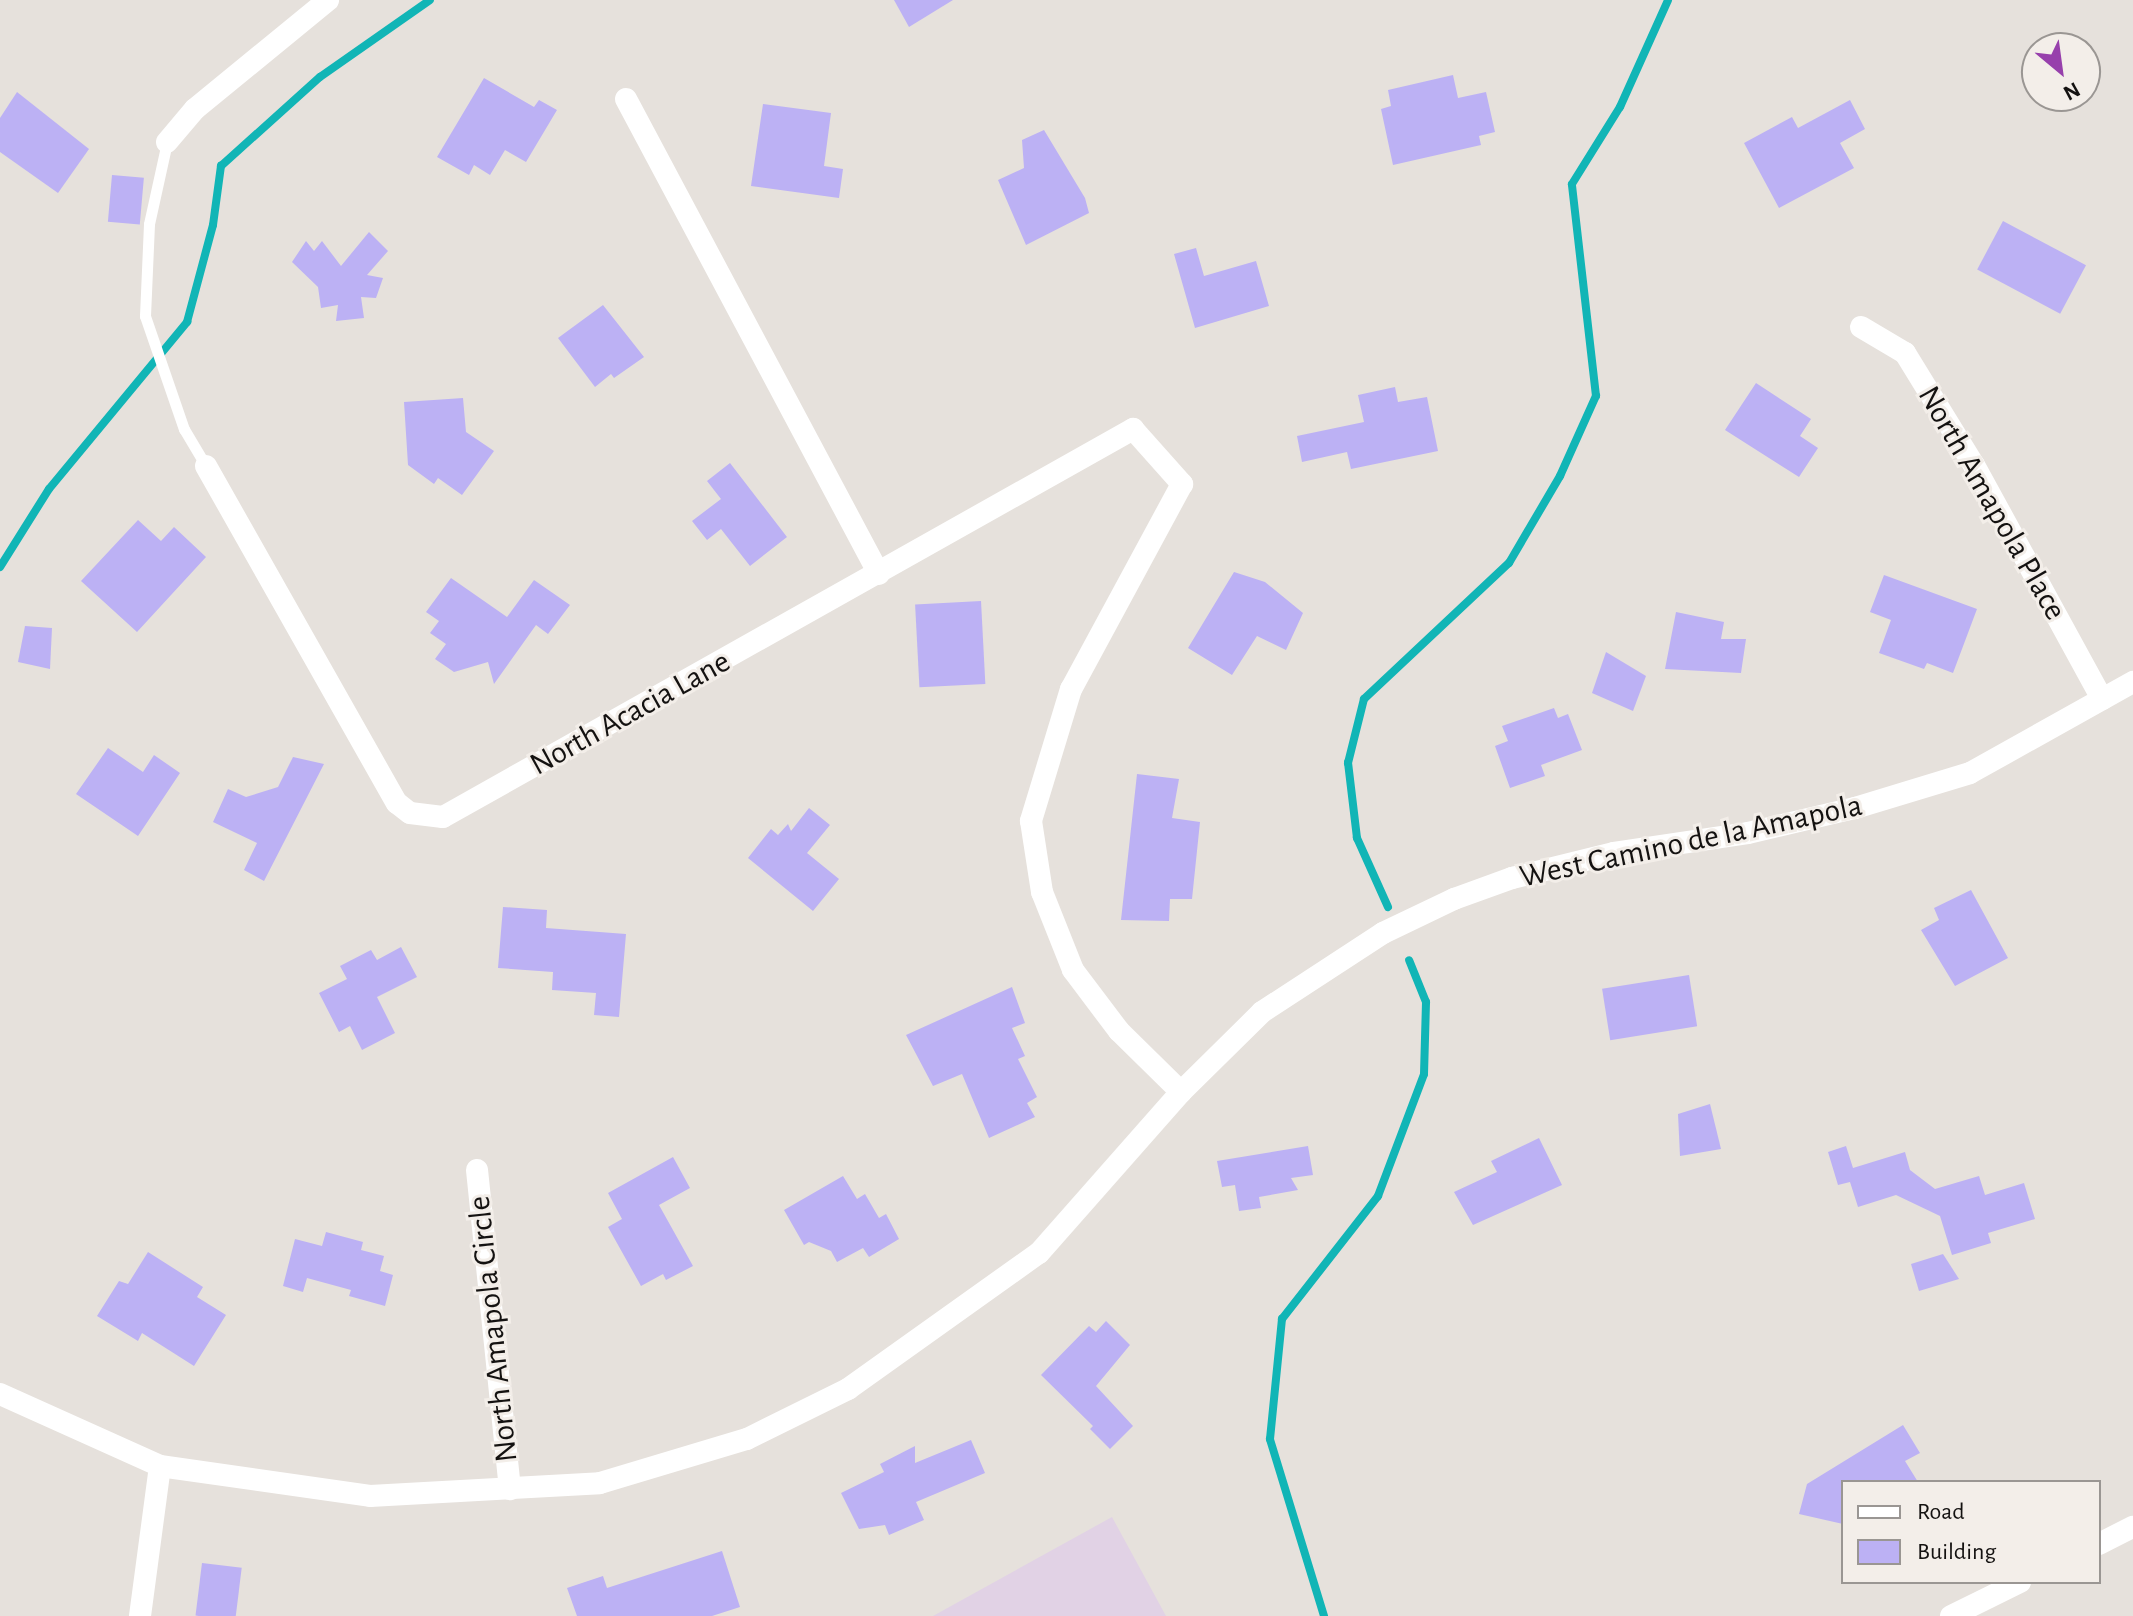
<!DOCTYPE html>
<html>
<head>
<meta charset="utf-8">
<style>
  body { margin:0 }
  #map { position:relative; width:2133px; height:1616px; overflow:hidden; background:#e6e1dc; font-family:"Alegreya Sans",sans-serif }
  div>[style] { position:absolute }
  [style*='--x'] { left:calc(var(--x)*1px); top:calc(var(--y)*1px); width:calc(var(--w)*1px); rotate:calc(var(--a)*1deg) }
  .education>* { inset:0; background:#e1d2e5 }
  .stream>* { height:8px; margin:-4px; padding:0 4px; transform-origin:4px; border-radius:4px; background:#11b5b6 }
  .building>* { inset:0; background:#bcb1f4; transform-origin:0 0 }
  .lane>* { height:11px; margin:-5.5px; padding:0 5.5px; transform-origin:5.5px; border-radius:5.5px; background:#fff }
  .street>* { height:22px; margin:-11px; padding:0 11px; transform-origin:11px; border-radius:11px; background:#fff }
  span { translate:-50% -50%; white-space:nowrap; text-align:center; line-height:1.15; -webkit-text-stroke:6px #f3eee9; paint-order:stroke }
  .street-label { font-size:32px; color:#141211 }
  .legend { position:absolute; left:1841px; top:1480px; width:260px; height:104px; box-sizing:border-box; background:#f3eee9; border:2px solid #9a9693; margin:0; padding:10px 14px; list-style:none; font-size:24px; color:#141211 }
  .legend li { display:flex; align-items:center; gap:16px; height:40px }
  .legend b { width:40px; border:2px solid #9a9693 }
  .north { position:absolute; left:2021px; top:32px; width:80px; height:80px; box-sizing:border-box; background:#f3eee9; border:2px solid #9a9693; border-radius:50%; rotate:151deg; font-size:22px; font-weight:700; line-height:32px; text-align:center; color:#141211 }
  .north::after { content:''; display:block; margin:auto; width:28px; height:36px; background:#9740ac; clip-path:polygon(50% 0,100% 100%,50% 72%,0 100%) }
</style>
</head>
<body>
<div id="map">
  <div class="education">
    <i style="clip-path:polygon(1112px 1517px,1166px 1616px,933px 1616px)"></i>
  </div>
  <div class="stream">
    <i style="--x:0;--y:567;--w:92;--a:-57.9"></i>
    <i style="--x:49;--y:489;--w:217;--a:-50.4"></i>
    <i style="--x:187;--y:322;--w:100;--a:-75"></i>
    <i style="--x:213;--y:225;--w:60;--a:-82.3"></i>
    <i style="--x:221;--y:166;--w:133;--a:-42"></i>
    <i style="--x:320;--y:77;--w:134;--a:-35"></i>
    <i style="--x:1388;--y:907;--w:76;--a:-114.2"></i>
    <i style="--x:1357;--y:838;--w:76;--a:-96.8"></i>
    <i style="--x:1348;--y:763;--w:66;--a:-76"></i>
    <i style="--x:1364;--y:699;--w:199;--a:-43.2"></i>
    <i style="--x:1509;--y:563;--w:101;--a:-59.6"></i>
    <i style="--x:1560;--y:476;--w:88;--a:-65.8"></i>
    <i style="--x:1596;--y:396;--w:213;--a:-96.5"></i>
    <i style="--x:1572;--y:184;--w:91;--a:-58.1"></i>
    <i style="--x:1620;--y:107;--w:117;--a:-65.8"></i>
    <i style="--x:1324;--y:1616;--w:185;--a:-107"></i>
    <i style="--x:1270;--y:1439;--w:121;--a:-84.3"></i>
    <i style="--x:1282;--y:1319;--w:156;--a:-52"></i>
    <i style="--x:1378;--y:1196;--w:130;--a:-69.3"></i>
    <i style="--x:1424;--y:1074;--w:72;--a:-88.4"></i>
    <i style="--x:1426;--y:1002;--w:45;--a:-112"></i>
  </div>
  <div class="building">
    <i style="clip-path:polygon(894px 0,953px 0,909px 27px)"></i>
    <i style="clip-path:polygon(1453px 75px,1458px 98px,1486px 92px,1495px 132px,1479px 136px,1481px 145px,1393px 165px,1381px 109px,1391px 106px,1388px 90px)"></i>
    <i style="clip-path:polygon(484px 78px,534px 107px,539px 100px,557px 110px,526px 162px,505px 150px,490px 175px,474px 165px,469px 175px,437px 157px)"></i>
    <i style="clip-path:polygon(17px 92px,89px 149px,58px 193px,0 152px,0 118px)"></i>
    <i style="clip-path:polygon(1850px 100px,1865px 129px,1840px 143px,1854px 168px,1779px 208px,1744px 143px,1792px 117px,1798px 128px)"></i>
    <i style="clip-path:polygon(763px 104px,831px 113px,824px 166px,843px 169px,839px 198px,751px 186px)"></i>
    <i style="clip-path:polygon(1044px 130px,1085px 198px,1089px 213px,1026px 245px,998px 180px,1024px 168px,1022px 140px)"></i>
    <i style="left:112px;top:175px;width:32px;height:47px;rotate:5deg"></i>
    <i style="left:2003px;top:221px;width:94px;height:55px;rotate:28deg"></i>
    <i style="clip-path:polygon(369px 232px,388px 251px,367px 275px,383px 278px,376px 298px,361px 297px,364px 318px,336px 321px,338px 305px,321px 308px,318px 287px,292px 262px,306px 241px,314px 251px,322px 241px,341px 266px)"></i>
    <i style="clip-path:polygon(1196px 248px,1204px 276px,1256px 261px,1269px 306px,1195px 328px,1174px 254px)"></i>
    <i style="clip-path:polygon(603px 305px,644px 357px,614px 378px,611px 374px,595px 387px,558px 338px)"></i>
    <i style="clip-path:polygon(1756px 383px,1811px 419px,1800px 436px,1818px 448px,1799px 477px,1725px 430px)"></i>
    <i style="clip-path:polygon(1395px 387px,1398px 402px,1427px 397px,1438px 451px,1351px 469px,1347px 452px,1302px 462px,1297px 436px,1364px 422px,1358px 395px)"></i>
    <i style="clip-path:polygon(463px 398px,466px 432px,494px 451px,462px 495px,438px 478px,434px 484px,408px 465px,404px 402px)"></i>
    <i style="clip-path:polygon(730px 463px,787px 537px,750px 566px,721px 529px,707px 540px,692px 521px,721px 499px,707px 481px)"></i>
    <i style="clip-path:polygon(138px 520px,161px 541px,174px 527px,206px 557px,137px 632px,81px 581px)"></i>
    <i style="clip-path:polygon(1234px 572px,1265px 582px,1303px 613px,1286px 650px,1257px 636px,1232px 675px,1188px 648px)"></i>
    <i style="clip-path:polygon(1884px 575px,1977px 609px,1953px 673px,1927px 663px,1924px 669px,1879px 653px,1891px 620px,1870px 612px)"></i>
    <i style="clip-path:polygon(451px 578px,507px 617px,534px 580px,570px 605px,548px 634px,536px 625px,494px 684px,488px 662px,454px 672px,435px 659px,446px 644px,430px 633px,439px 621px,426px 612px)"></i>
    <i style="left:981px;top:601px;width:83px;height:66px;rotate:87deg"></i>
    <i style="clip-path:polygon(1676px 612px,1724px 622px,1721px 639px,1746px 639px,1741px 673px,1665px 669px)"></i>
    <i style="clip-path:polygon(25px 626px,52px 628px,50px 669px,18px 662px)"></i>
    <i style="clip-path:polygon(1606px 652px,1646px 676px,1633px 711px,1592px 693px)"></i>
    <i style="clip-path:polygon(1554px 708px,1558px 718px,1568px 714px,1582px 750px,1541px 765px,1545px 776px,1510px 788px,1495px 746px,1508px 741px,1502px 726px)"></i>
    <i style="clip-path:polygon(108px 748px,143px 772px,154px 755px,180px 773px,138px 836px,76px 794px)"></i>
    <i style="clip-path:polygon(293px 757px,324px 764px,264px 881px,244px 870px,257px 843px,213px 822px,228px 789px,246px 797px,278px 787px)"></i>
    <i style="clip-path:polygon(1137px 774px,1179px 779px,1172px 818px,1200px 822px,1192px 899px,1170px 899px,1169px 921px,1121px 920px)"></i>
    <i style="clip-path:polygon(809px 808px,830px 825px,807px 853px,839px 879px,813px 911px,748px 858px,771px 829px,778px 835px,788px 824px,791px 831px)"></i>
    <i style="clip-path:polygon(1971px 890px,2008px 958px,1955px 986px,1921px 930px,1939px 920px,1934px 908px)"></i>
    <i style="clip-path:polygon(503px 907px,547px 910px,546px 928px,626px 934px,619px 1017px,594px 1015px,596px 993px,552px 990px,553px 972px,498px 968px)"></i>
    <i style="clip-path:polygon(401px 947px,417px 977px,377px 997px,395px 1033px,362px 1050px,350px 1026px,339px 1032px,319px 993px,347px 979px,340px 966px,371px 950px,377px 960px)"></i>
    <i style="left:1689px;top:975px;width:52px;height:88px;rotate:81deg"></i>
    <i style="clip-path:polygon(1012px 987px,1025px 1023px,1012px 1028px,1025px 1056px,1018px 1059px,1037px 1097px,1027px 1103px,1035px 1117px,989px 1138px,962px 1074px,933px 1086px,906px 1035px)"></i>
    <i style="clip-path:polygon(1710px 1104px,1721px 1149px,1680px 1156px,1678px 1114px)"></i>
    <i style="clip-path:polygon(1539px 1138px,1562px 1185px,1473px 1225px,1454px 1192px,1497px 1172px,1491px 1161px)"></i>
    <i style="clip-path:polygon(1308px 1146px,1313px 1175px,1291px 1178px,1298px 1190px,1259px 1197px,1261px 1208px,1239px 1211px,1235px 1185px,1222px 1187px,1217px 1161px)"></i>
    <i style="clip-path:polygon(1846px 1146px,1853px 1168px,1905px 1152px,1910px 1170px,1935px 1189px,1979px 1176px,1985px 1195px,2024px 1183px,2035px 1219px,1988px 1233px,1991px 1243px,1952px 1255px,1940px 1216px,1896px 1195px,1858px 1207px,1850px 1182px,1838px 1185px,1828px 1152px)"></i>
    <i style="clip-path:polygon(673px 1157px,690px 1188px,659px 1205px,693px 1266px,666px 1280px,663px 1274px,641px 1286px,608px 1227px,622px 1219px,608px 1193px)"></i>
    <i style="clip-path:polygon(843px 1176px,857px 1199px,865px 1194px,879px 1218px,886px 1214px,899px 1239px,869px 1257px,863px 1248px,837px 1262px,831px 1251px,809px 1242px,804px 1245px,784px 1210px)"></i>
    <i style="clip-path:polygon(326px 1232px,363px 1242px,361px 1250px,384px 1256px,380px 1271px,393px 1275px,385px 1306px,349px 1296px,351px 1290px,307px 1278px,303px 1292px,283px 1286px,295px 1239px,322px 1246px)"></i>
    <i style="clip-path:polygon(148px 1252px,203px 1287px,197px 1297px,226px 1315px,194px 1366px,142px 1333px,138px 1341px,97px 1316px,119px 1281px,128px 1284px)"></i>
    <i style="clip-path:polygon(1943px 1254px,1959px 1279px,1919px 1291px,1911px 1264px)"></i>
    <i style="clip-path:polygon(1106px 1321px,1130px 1345px,1096px 1386px,1133px 1426px,1110px 1449px,1090px 1429px,1093px 1426px,1041px 1375px,1089px 1326px,1096px 1332px)"></i>
    <i style="clip-path:polygon(1903px 1425px,1920px 1453px,1905px 1461px,1918px 1482px,1843px 1482px,1843px 1524px,1799px 1514px,1807px 1484px)"></i>
    <i style="clip-path:polygon(971px 1440px,985px 1473px,916px 1502px,924px 1520px,889px 1535px,885px 1525px,859px 1529px,841px 1493px,884px 1472px,880px 1464px,915px 1446px,915px 1463px)"></i>
    <i style="clip-path:polygon(722px 1551px,740px 1607px,712px 1616px,577px 1616px,567px 1588px,603px 1576px,607px 1588px)"></i>
    <i style="left:202px;top:1563px;width:40px;height:53px;rotate:7deg"></i>
  </div>
  <div class="lane">
    <i style="--x:167;--y:142;--w:84;--a:102.4"></i>
    <i style="--x:149;--y:224;--w:92;--a:92.5"></i>
    <i style="--x:145;--y:316;--w:120;--a:71"></i>
    <i style="--x:184;--y:429;--w:43;--a:59.3"></i>
  </div>
  <div class="street">
    <i style="--x:626;--y:99;--w:538;--a:61.96"></i>
    <i style="--x:167;--y:142;--w:43;--a:-49.7"></i>
    <i style="--x:195;--y:109;--w:172;--a:-39.3"></i>
    <i style="--x:1861;--y:327;--w:51;--a:30.6"></i>
    <i style="--x:1905;--y:353;--w:132;--a:58.4"></i>
    <i style="--x:1974;--y:465;--w:267;--a:61.3"></i>
    <i style="--x:206;--y:466;--w:387;--a:60.5"></i>
    <i style="--x:397;--y:803;--w:16;--a:38"></i>
    <i style="--x:410;--y:813;--w:33;--a:7"></i>
    <i style="--x:443;--y:817;--w:792;--a:-29.35"></i>
    <i style="--x:1133;--y:429;--w:74;--a:48.3"></i>
    <i style="--x:1182;--y:484;--w:233;--a:118.4"></i>
    <i style="--x:1071;--y:689;--w:138;--a:106.9"></i>
    <i style="--x:1031;--y:821;--w:72;--a:81.2"></i>
    <i style="--x:1042;--y:892;--w:84;--a:68.3"></i>
    <i style="--x:1073;--y:970;--w:76;--a:53"></i>
    <i style="--x:1119;--y:1031;--w:87;--a:44.5"></i>
    <i style="--x:477;--y:1170;--w:321;--a:84.1"></i>
    <i style="--x:0;--y:1394;--w:175;--a:24.2"></i>
    <i style="--x:160;--y:1466;--w:212;--a:8.1"></i>
    <i style="--x:370;--y:1496;--w:230;--a:-3.2"></i>
    <i style="--x:600;--y:1483;--w:153;--a:-16.7"></i>
    <i style="--x:747;--y:1439;--w:113;--a:-26.3"></i>
    <i style="--x:848;--y:1389;--w:234;--a:-35.5"></i>
    <i style="--x:1039;--y:1253;--w:215;--a:-48.6"></i>
    <i style="--x:1181;--y:1092;--w:114;--a:-44.6"></i>
    <i style="--x:1262;--y:1012;--w:145;--a:-33.1"></i>
    <i style="--x:1383;--y:933;--w:79;--a:-25.6"></i>
    <i style="--x:1454;--y:899;--w:62;--a:-19.9"></i>
    <i style="--x:1512;--y:878;--w:105;--a:-13.8"></i>
    <i style="--x:1614;--y:853;--w:135;--a:-8.5"></i>
    <i style="--x:1748;--y:833;--w:110;--a:-13.2"></i>
    <i style="--x:1855;--y:808;--w:120;--a:-16.9"></i>
    <i style="--x:1970;--y:773;--w:187;--a:-29.2"></i>
    <i style="--x:2099;--y:1544;--w:38;--a:-27"></i>
    <i style="--x:140;--y:1616;--w:151;--a:-82.4"></i>
    <i style="--x:1951;--y:1616;--w:77;--a:-26.2"></i>
  </div>
  <div class="street-label">
    <span style="left:1992px;top:503px;rotate:60deg">North Amapola Place</span>
    <span style="left:630px;top:713px;rotate:-29deg">North Acacia Lane</span>
    <span style="left:1691px;top:841px;rotate:-12deg">West Camino de la Amapola</span>
    <span style="left:493px;top:1329px;rotate:-96deg">North Amapola Circle</span>
  </div>
  <ul class="legend">
  <li><b style="height:10px;background:#fff"></b>Road</li>
  <li><b style="height:22px;background:#bcb1f4"></b>Building</li>
  </ul>
  <div class="north">N</div>
</div>
</body>
</html>
